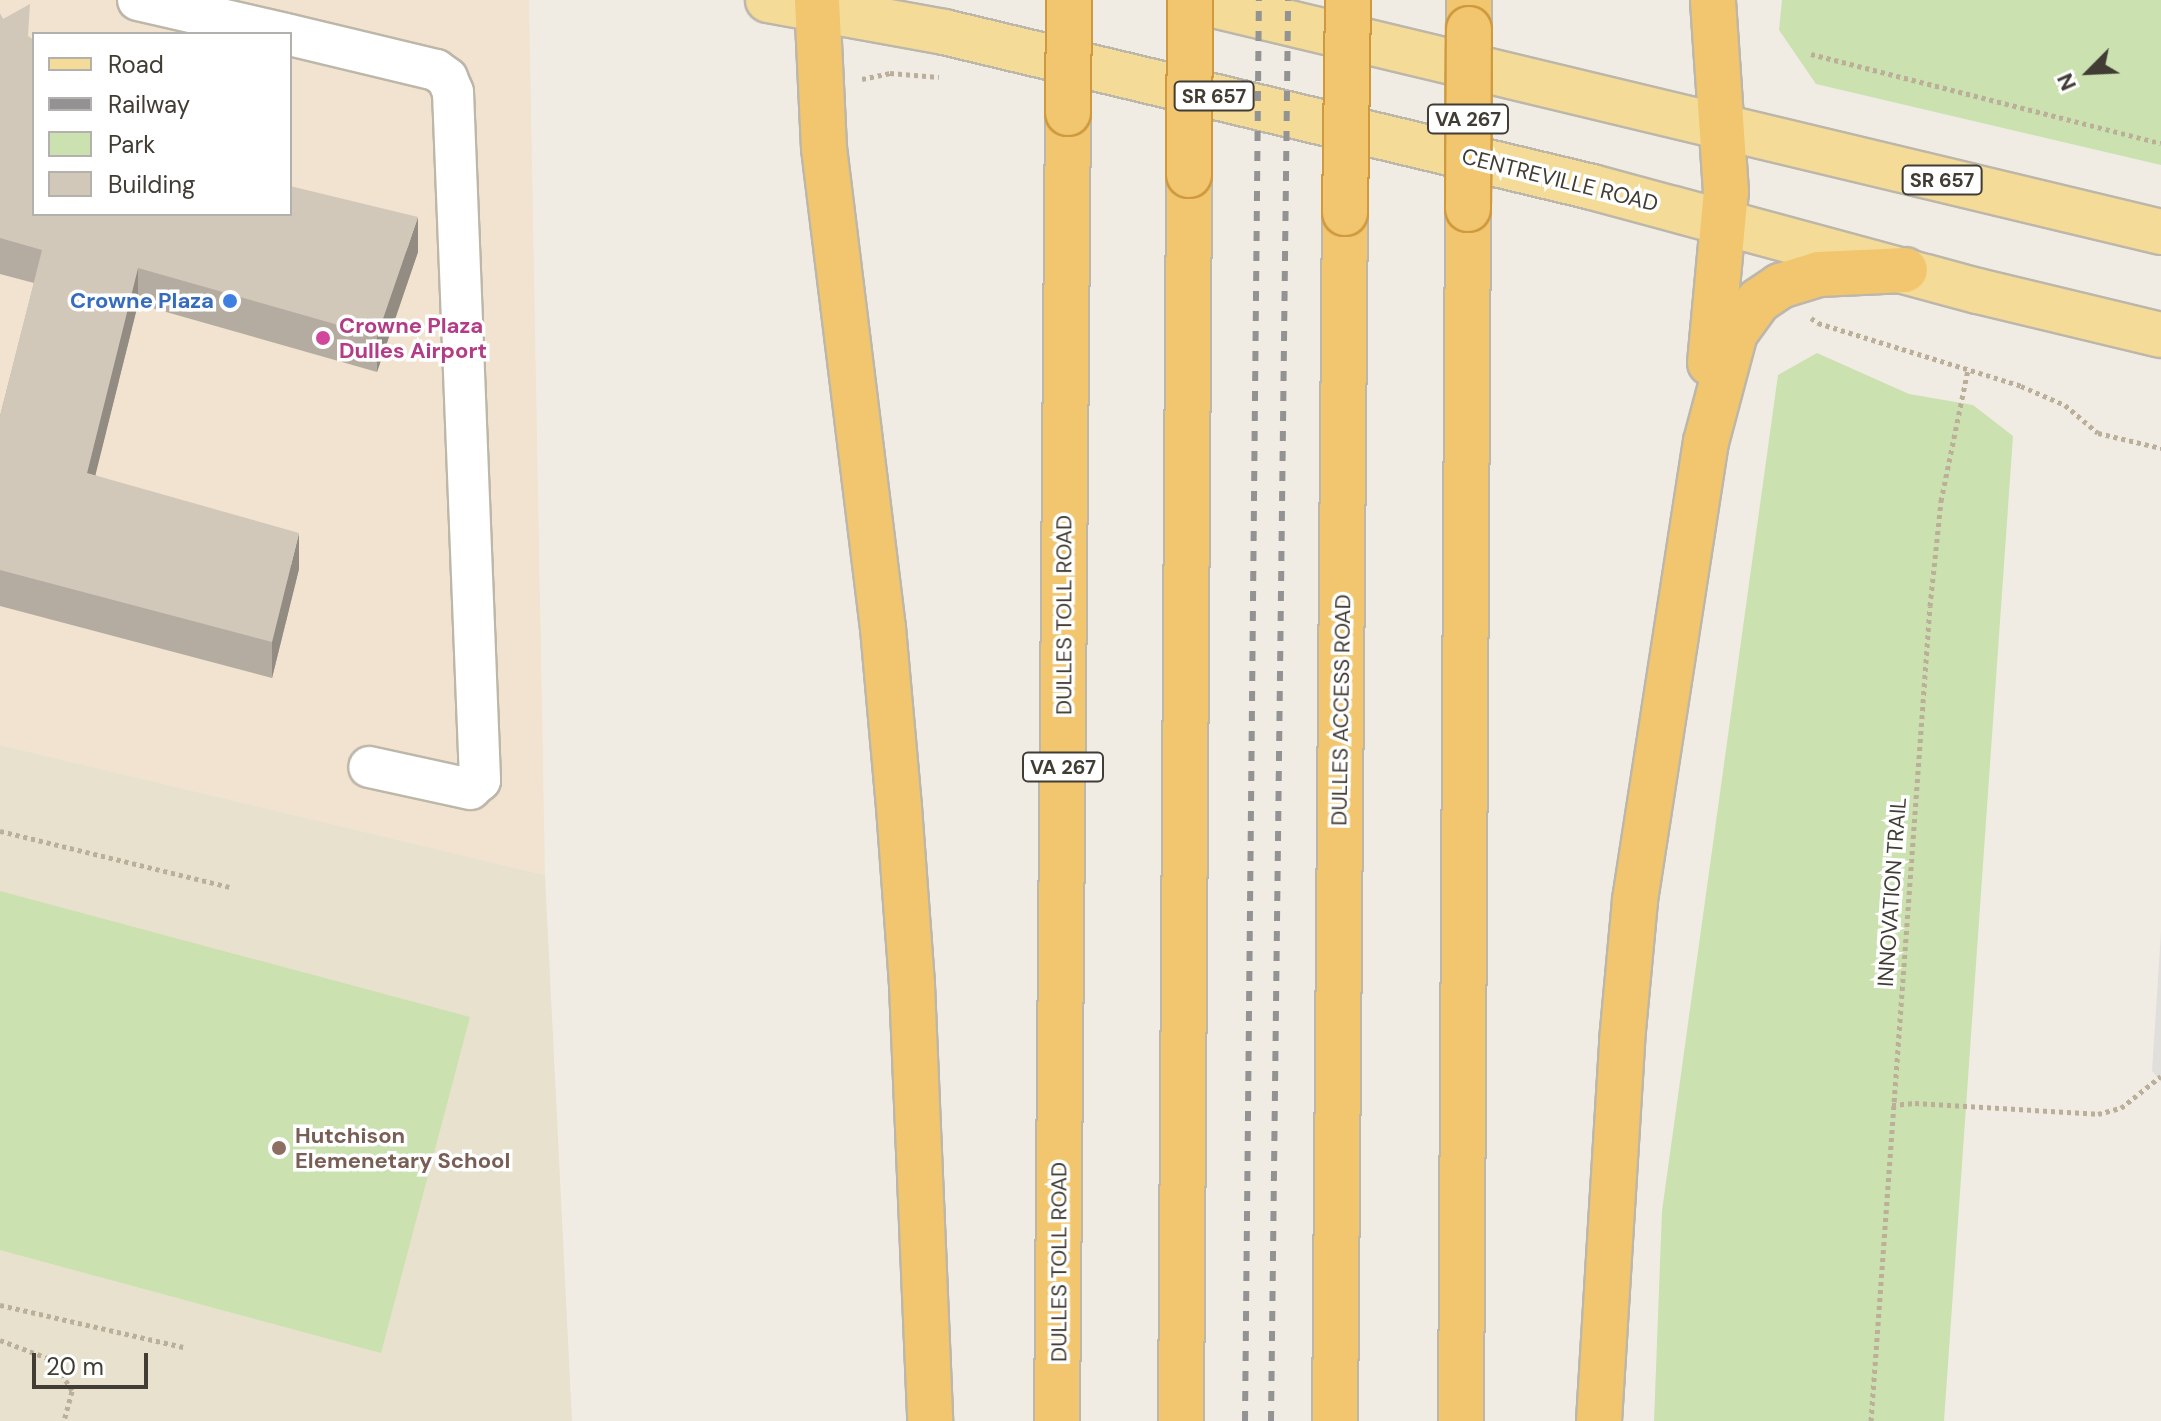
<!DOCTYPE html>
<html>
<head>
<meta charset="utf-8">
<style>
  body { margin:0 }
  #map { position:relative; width:2161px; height:1421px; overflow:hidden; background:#f0ece4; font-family:"DM Sans",sans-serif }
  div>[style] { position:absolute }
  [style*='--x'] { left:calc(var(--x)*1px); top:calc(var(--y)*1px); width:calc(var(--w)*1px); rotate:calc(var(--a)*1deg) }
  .commercial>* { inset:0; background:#f1e3d0 }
  .education>* { inset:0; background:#e8e1ce }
  .green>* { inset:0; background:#cbe1af }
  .parking>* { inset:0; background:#e1dfdc }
  .path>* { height:5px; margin-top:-2.5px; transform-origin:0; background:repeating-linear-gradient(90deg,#bbaf9a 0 4px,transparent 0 8px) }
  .roads { filter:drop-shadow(2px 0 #bdb7aa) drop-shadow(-2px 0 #bdb7aa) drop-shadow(0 2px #bdb7aa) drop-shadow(0 -2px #bdb7aa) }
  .minor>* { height:40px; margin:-20px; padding:0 20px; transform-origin:20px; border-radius:20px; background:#fff }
  .major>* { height:44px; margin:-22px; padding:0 22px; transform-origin:22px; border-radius:22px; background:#f5db98 }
  .highway>* { height:44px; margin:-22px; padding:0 22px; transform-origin:22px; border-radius:22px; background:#f1c66e }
  .rail>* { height:6px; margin-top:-3px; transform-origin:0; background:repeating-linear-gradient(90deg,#939393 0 10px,transparent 0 20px) }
  .bridges { filter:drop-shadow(2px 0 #cf9a3f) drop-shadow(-2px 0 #cf9a3f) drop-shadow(0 2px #cf9a3f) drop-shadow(0 -2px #cf9a3f) }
  .highway-bridge>* { height:44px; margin:-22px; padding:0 22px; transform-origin:22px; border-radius:22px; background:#f1c66e }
  .wall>* { inset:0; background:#b4aca0 }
  .shaded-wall>* { inset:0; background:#928c82 }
  .building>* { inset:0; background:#d1c8ba }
  .dots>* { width:22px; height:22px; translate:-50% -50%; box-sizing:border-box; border:4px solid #fff; border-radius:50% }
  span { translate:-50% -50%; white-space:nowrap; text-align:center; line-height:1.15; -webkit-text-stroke:7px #fff; paint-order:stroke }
  .shield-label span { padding:2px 6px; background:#fff; border:2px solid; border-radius:6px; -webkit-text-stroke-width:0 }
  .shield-label { font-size:20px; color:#413c34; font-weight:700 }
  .street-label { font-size:22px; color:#413c34 }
  .shop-label { font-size:22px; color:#366cbe; font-weight:700 }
  .right { translate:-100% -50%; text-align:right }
  .hotel-label { font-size:22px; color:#b23c85; font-weight:700 }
  .left { translate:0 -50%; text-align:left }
  .education-label { font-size:22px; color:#785e54; font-weight:700 }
  .legend { position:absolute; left:32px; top:32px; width:260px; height:184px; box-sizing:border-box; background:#fff; border:2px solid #b3b1ae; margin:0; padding:10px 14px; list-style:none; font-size:24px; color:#413c34 }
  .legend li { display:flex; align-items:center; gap:16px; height:40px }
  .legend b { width:40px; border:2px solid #b3b1ae }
  .north { position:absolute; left:2049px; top:32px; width:80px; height:80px; -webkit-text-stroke:6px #fff; paint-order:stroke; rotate:246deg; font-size:22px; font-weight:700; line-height:32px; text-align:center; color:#413c34 }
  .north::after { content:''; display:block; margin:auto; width:28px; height:36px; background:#413c34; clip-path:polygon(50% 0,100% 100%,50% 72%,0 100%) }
  .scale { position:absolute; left:32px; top:1353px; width:116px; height:36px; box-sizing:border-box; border:4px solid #413c34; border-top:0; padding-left:10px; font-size:24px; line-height:28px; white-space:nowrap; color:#413c34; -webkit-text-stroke:6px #fff; paint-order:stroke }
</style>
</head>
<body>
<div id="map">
  <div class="commercial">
    <i style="clip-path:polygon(evenodd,0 0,529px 0,545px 875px,0 745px,0 0,34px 34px,290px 34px,290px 214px,34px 214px,34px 34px)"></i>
  </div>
  <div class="education">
    <i style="clip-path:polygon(0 745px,545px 875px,572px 1421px,0 1421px)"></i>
  </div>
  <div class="green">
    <i style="clip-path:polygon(1782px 0,2161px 0,2161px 165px,1816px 84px,1779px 30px)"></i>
    <i style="clip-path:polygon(1817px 353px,1909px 394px,1973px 405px,2013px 436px,1944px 1421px,1654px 1421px,1662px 1211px,1778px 375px)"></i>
    <i style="clip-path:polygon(0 891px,470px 1017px,381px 1353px,0 1250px)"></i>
  </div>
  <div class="parking">
    <i style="clip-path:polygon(2161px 932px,2161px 1082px,2152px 1071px)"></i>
  </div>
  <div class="path">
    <i style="--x:1811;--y:54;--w:361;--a:14.3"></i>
    <i style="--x:862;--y:79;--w:29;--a:-12"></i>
    <i style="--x:890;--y:73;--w:49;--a:4.7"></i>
    <i style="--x:1811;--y:318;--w:9;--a:36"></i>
    <i style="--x:1818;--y:323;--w:213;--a:17.2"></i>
    <i style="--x:2021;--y:386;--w:48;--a:23.4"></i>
    <i style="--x:2065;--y:405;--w:43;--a:40.3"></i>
    <i style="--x:2098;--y:433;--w:65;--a:13.4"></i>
    <i style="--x:0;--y:831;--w:236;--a:13.7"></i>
    <i style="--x:1892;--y:1105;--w:23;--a:-5"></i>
    <i style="--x:1915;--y:1103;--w:183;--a:3.4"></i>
    <i style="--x:2098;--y:1114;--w:24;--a:-15"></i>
    <i style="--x:2121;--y:1108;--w:51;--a:-38.7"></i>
    <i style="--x:0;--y:1305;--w:188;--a:12.9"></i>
    <i style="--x:0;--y:1340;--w:57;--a:20.7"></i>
    <i style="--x:53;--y:1360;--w:36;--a:58"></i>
    <i style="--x:72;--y:1391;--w:31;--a:105"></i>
    <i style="--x:1871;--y:1421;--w:817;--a:-85.86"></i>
    <i style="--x:1930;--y:606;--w:106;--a:-84"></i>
    <i style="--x:1941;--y:501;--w:135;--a:-78.4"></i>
  </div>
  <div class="roads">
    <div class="minor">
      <i style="--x:138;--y:0;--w:152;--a:12.9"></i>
      <i style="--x:290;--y:35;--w:150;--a:13.5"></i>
      <i style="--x:436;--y:70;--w:14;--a:36"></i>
      <i style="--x:447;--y:78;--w:15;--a:67"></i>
      <i style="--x:453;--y:92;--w:689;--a:87.75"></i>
      <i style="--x:480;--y:780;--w:13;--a:138"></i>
      <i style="--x:470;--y:789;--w:103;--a:-167.7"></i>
    </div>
    <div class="major">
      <i style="--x:768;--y:0;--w:179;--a:10.3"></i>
      <i style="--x:944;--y:32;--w:666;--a:13.45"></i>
      <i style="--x:1592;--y:187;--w:400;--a:15.1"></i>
      <i style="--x:1978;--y:291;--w:188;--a:13.5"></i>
      <i style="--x:1193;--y:0;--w:995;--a:13.48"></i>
    </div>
    <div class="highway">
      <i style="--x:817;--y:0;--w:148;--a:87.3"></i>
      <i style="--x:824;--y:148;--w:484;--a:83"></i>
      <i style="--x:883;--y:628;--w:180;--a:84.9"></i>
      <i style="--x:899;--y:807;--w:178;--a:85.8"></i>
      <i style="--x:912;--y:985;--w:436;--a:87.6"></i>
      <i style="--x:1469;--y:29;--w:29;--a:-90"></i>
      <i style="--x:1710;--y:363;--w:172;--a:-84.7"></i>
      <i style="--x:1726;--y:192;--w:192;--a:-93.9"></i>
      <i style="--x:1057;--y:1421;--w:1308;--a:-89.52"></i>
      <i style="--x:1181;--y:1421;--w:1246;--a:-89.63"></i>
      <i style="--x:1335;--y:1421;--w:1208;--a:-89.53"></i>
      <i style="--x:1461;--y:1421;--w:1212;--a:-89.67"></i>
      <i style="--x:1599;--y:1421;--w:381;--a:-86.5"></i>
      <i style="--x:1622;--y:1041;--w:142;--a:-84.7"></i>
      <i style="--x:1635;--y:900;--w:463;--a:-81.2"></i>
      <i style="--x:1706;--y:442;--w:113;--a:-75.1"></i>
      <i style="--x:1735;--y:333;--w:39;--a:-54"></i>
      <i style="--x:1758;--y:301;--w:27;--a:-34"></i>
      <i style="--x:1780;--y:286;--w:41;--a:-17.1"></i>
      <i style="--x:1819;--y:274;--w:86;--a:-2.7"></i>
    </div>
  </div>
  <div class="rail">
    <i style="--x:1245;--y:1421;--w:1421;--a:-89.44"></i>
    <i style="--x:1271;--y:1421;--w:1421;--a:-89.31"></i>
  </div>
  <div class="bridges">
    <div class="highway-bridge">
      <i style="--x:1068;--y:113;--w:113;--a:-89.5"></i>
      <i style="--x:1189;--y:175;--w:175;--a:-89.7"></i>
      <i style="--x:1468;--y:209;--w:180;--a:-89.7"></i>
      <i style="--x:1345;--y:213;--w:213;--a:-89.2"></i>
    </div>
  </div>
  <div class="wall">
    <i style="clip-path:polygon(0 14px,3px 19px,30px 38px,34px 214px,418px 252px,377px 372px,138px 304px,95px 475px,299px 569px,272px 678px,0 606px,0 416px,34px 283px,0 274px)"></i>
  </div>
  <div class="shaded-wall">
    <i style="clip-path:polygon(418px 217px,418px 252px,377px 372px,377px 336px)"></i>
    <i style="clip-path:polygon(138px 268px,138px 304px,87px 509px,87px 473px)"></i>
    <i style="clip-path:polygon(299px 533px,299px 569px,272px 678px,272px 642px)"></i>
  </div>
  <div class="building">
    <i style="clip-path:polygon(30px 4px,28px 36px,34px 40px,34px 214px,290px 214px,290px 186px,418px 217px,377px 336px,138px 268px,87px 473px,299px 533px,272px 642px,0 570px,0 416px,42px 250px,0 238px,0 14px,3px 19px)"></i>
  </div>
  <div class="dots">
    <i style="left:230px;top:301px;background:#3f7fe0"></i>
    <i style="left:323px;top:338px;background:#d1479c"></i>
    <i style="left:279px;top:1148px;background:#8d6e63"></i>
  </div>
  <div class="shield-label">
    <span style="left:1214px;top:96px">SR 657</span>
    <span style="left:1468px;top:119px">VA 267</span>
    <span style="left:1942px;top:180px">SR 657</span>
    <span style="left:1063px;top:767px">VA 267</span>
  </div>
  <div class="street-label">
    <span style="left:1560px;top:180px;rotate:14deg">CENTREVILLE ROAD</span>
    <span style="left:1064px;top:615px;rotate:-90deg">DULLES TOLL ROAD</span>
    <span style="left:1341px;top:710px;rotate:-89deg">DULLES ACCESS ROAD</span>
    <span style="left:1892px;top:892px;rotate:-86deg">INNOVATION TRAIL</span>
    <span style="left:1059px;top:1262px;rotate:-90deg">DULLES TOLL ROAD</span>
  </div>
  <div class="shop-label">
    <span class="right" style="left:214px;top:301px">Crowne Plaza</span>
  </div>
  <div class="hotel-label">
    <span class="left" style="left:339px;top:338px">Crowne Plaza<br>Dulles Airport</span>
  </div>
  <div class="education-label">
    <span class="left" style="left:295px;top:1148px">Hutchison<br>Elemenetary School</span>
  </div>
  <ul class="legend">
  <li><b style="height:10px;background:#f5db98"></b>Road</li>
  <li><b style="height:10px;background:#939393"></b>Railway</li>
  <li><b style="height:22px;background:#cbe1af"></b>Park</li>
  <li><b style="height:22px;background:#d1c8ba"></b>Building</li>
  </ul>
  <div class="north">N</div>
  <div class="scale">20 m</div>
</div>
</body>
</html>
